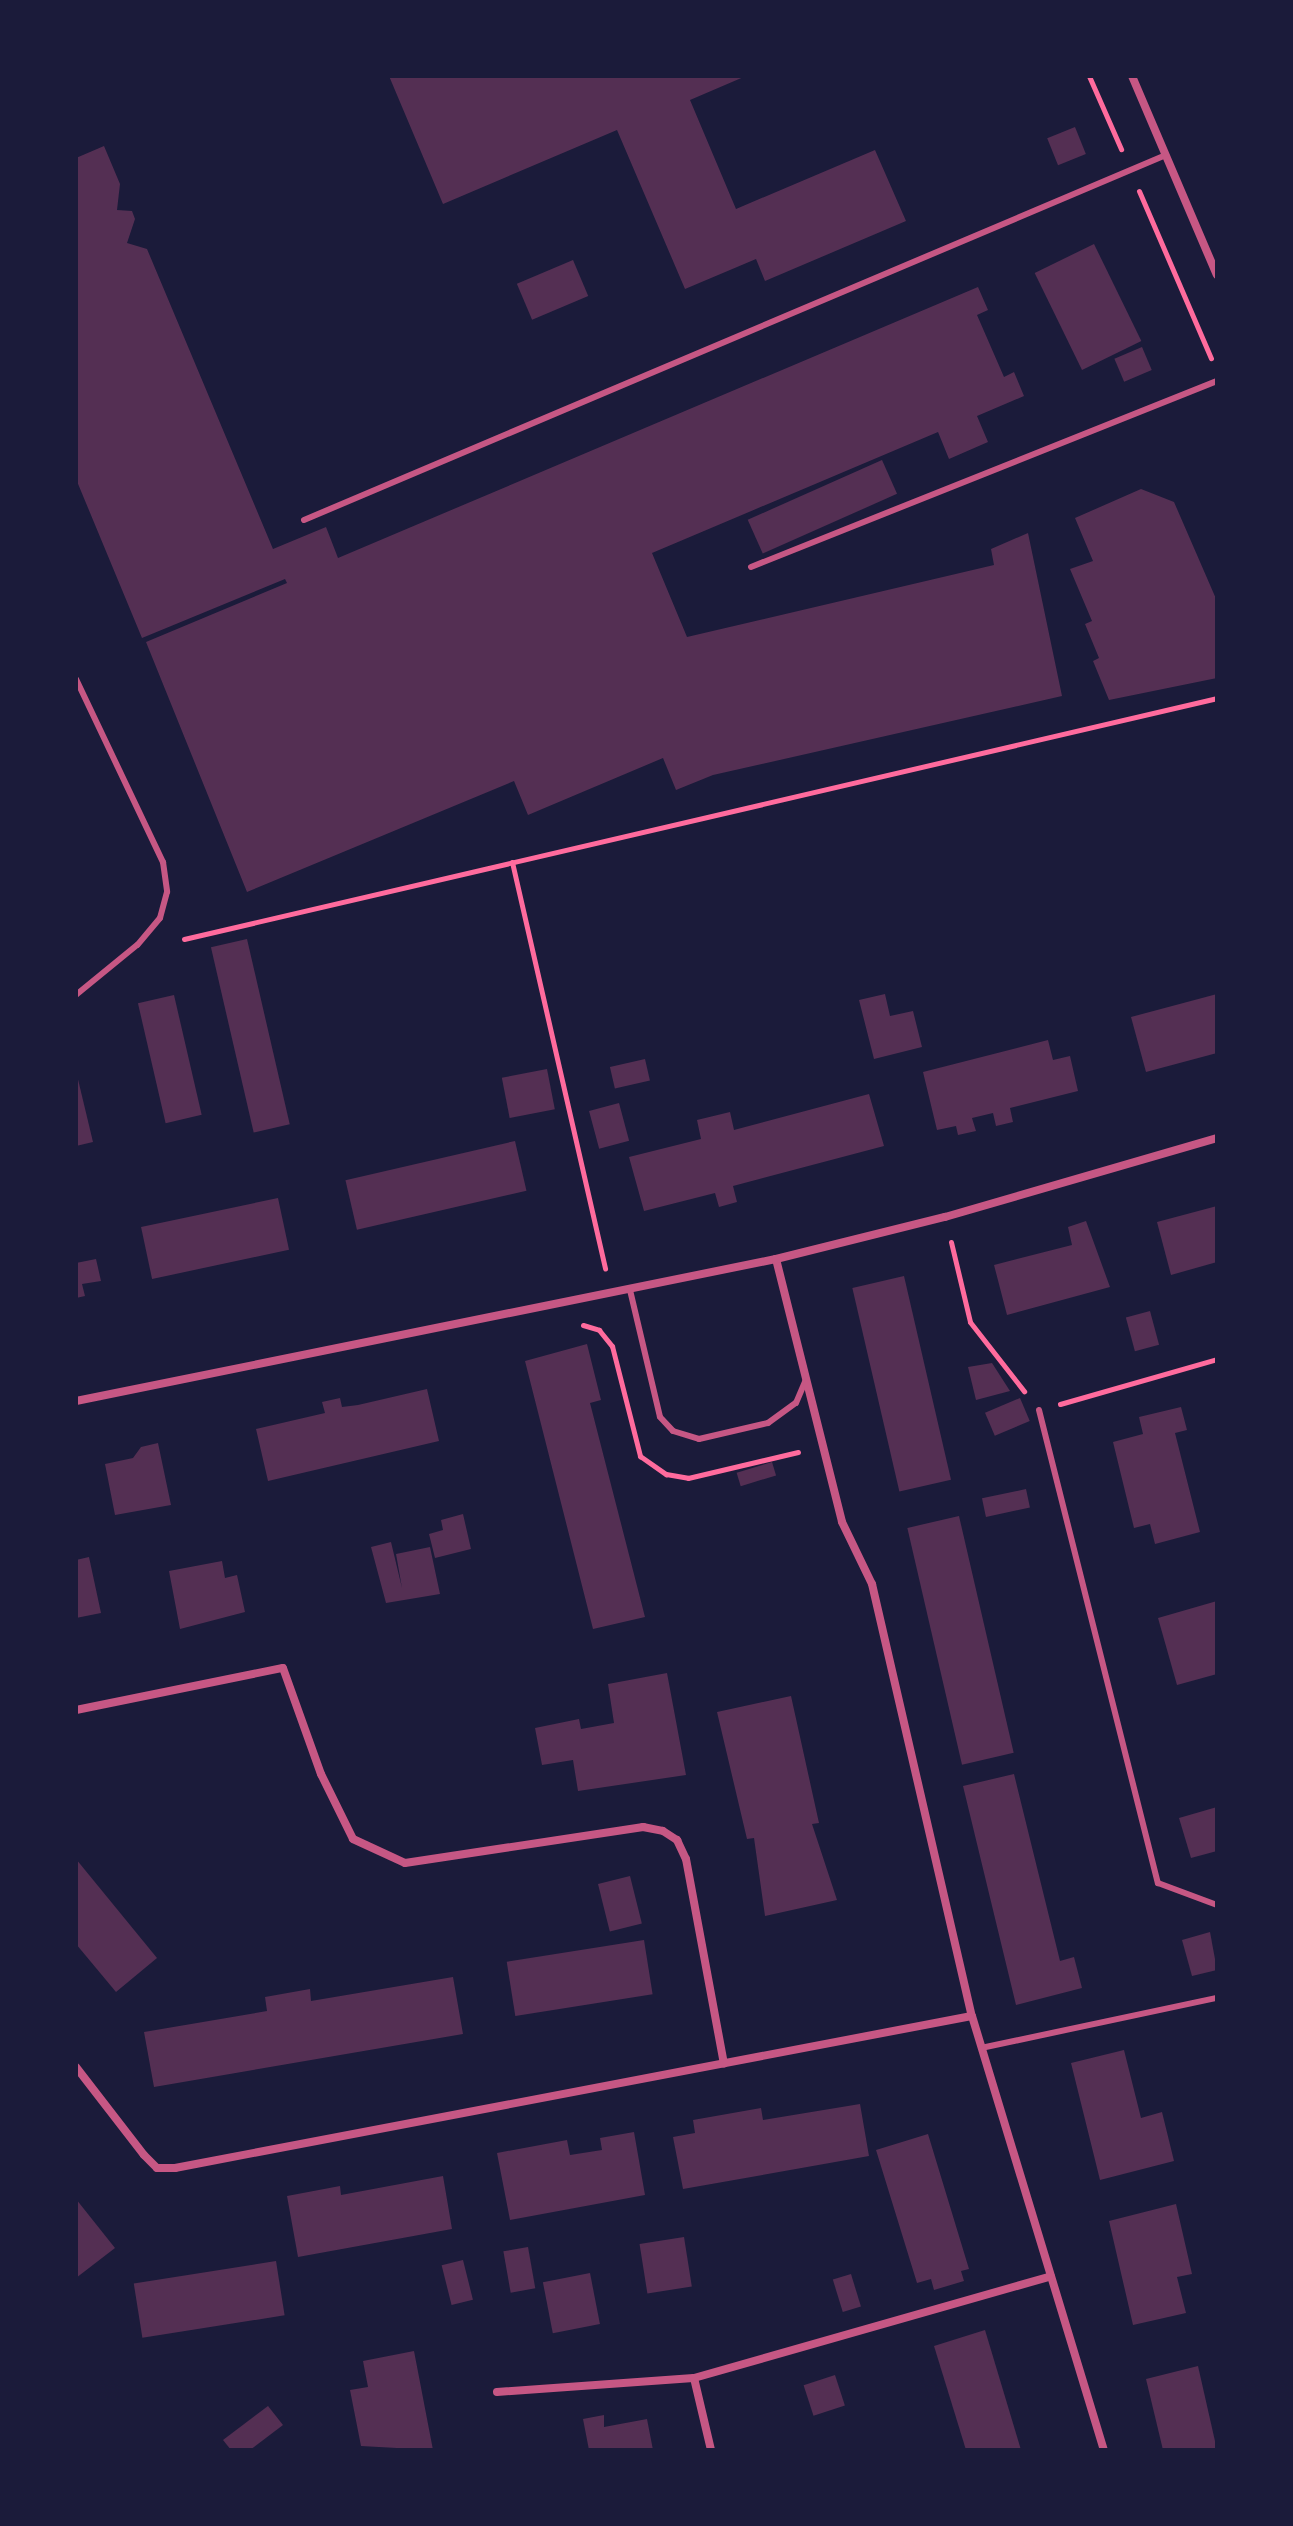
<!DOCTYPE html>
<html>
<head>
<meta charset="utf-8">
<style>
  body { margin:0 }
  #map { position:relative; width:1293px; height:2526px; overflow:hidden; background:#1b1b3a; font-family:Bitter,serif }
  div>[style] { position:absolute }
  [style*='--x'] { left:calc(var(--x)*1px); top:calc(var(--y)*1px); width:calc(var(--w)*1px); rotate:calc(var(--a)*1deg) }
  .building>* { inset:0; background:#542f53; transform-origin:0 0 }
  .path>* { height:5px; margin:-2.5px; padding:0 2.5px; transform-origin:2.5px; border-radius:2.5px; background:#ff6b9d }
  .service>* { height:6px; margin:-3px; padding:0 3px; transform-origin:3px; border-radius:3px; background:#c65784 }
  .minor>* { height:8px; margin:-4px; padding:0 4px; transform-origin:4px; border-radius:4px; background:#c65784 }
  span { translate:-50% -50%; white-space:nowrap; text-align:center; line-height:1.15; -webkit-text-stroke:6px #1b1b3a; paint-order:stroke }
  .frame { position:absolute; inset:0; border:78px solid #1b1b3a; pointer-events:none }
</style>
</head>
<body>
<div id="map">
  <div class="building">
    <i style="clip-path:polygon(389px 76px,746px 76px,690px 100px,736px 209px,875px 150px,906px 221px,765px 281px,756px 259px,685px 289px,617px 130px,443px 204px)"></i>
    <i style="left:1075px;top:127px;width:29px;height:30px;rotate:68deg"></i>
    <i style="clip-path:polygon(104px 146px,120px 184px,117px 210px,132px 211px,135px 219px,127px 243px,147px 249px,273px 549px,326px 527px,338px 558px,978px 287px,988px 310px,977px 315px,1004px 377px,1014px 372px,1024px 396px,977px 416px,988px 442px,949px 459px,938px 432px,652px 553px,687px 637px,994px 565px,991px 549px,1028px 533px,1062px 696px,713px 775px,676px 790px,663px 758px,528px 815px,514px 781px,247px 892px,146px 642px,287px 583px,285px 579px,142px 638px,76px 479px,76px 158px)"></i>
    <i style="left:1094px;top:244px;width:108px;height:66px;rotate:64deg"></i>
    <i style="left:573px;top:260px;width:39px;height:61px;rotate:67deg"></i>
    <i style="left:1142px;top:347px;width:25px;height:30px;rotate:67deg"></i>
    <i style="left:882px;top:460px;width:37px;height:147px;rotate:66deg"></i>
    <i style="clip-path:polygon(1141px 489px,1174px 502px,1217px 601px,1217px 678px,1109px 700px,1093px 661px,1099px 658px,1085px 624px,1092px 621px,1070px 569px,1093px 561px,1075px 518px)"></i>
    <i style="left:247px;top:939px;width:190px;height:37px;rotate:77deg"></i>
    <i style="clip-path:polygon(885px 994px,890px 1016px,913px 1011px,922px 1047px,874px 1059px,859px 1000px)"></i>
    <i style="clip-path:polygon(1217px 994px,1217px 1053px,1146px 1072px,1131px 1017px)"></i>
    <i style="left:174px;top:995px;width:123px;height:37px;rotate:77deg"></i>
    <i style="clip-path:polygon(1048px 1040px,1053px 1060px,1070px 1056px,1078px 1091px,1010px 1108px,1013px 1122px,996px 1126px,993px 1113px,972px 1118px,976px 1131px,958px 1135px,956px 1126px,937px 1130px,923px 1072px)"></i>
    <i style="left:645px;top:1059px;width:22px;height:36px;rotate:77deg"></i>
    <i style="left:547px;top:1069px;width:41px;height:46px;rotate:79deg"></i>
    <i style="clip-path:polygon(76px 1071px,93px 1142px,76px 1146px)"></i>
    <i style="clip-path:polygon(869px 1094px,884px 1146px,733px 1186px,737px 1202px,719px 1207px,715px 1193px,644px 1211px,629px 1157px,701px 1139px,697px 1120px,730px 1112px,734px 1130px)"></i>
    <i style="left:619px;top:1103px;width:39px;height:31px;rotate:75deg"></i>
    <i style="left:515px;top:1141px;width:51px;height:174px;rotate:77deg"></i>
    <i style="left:278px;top:1198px;width:53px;height:140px;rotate:78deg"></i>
    <i style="clip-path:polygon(1217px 1206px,1217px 1262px,1171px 1275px,1157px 1222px)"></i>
    <i style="clip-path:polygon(1086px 1221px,1110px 1287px,1007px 1315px,994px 1265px,1072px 1245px,1068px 1227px)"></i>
    <i style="clip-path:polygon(96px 1259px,101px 1281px,82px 1284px,85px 1296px,76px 1298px,76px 1263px)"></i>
    <i style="left:904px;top:1276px;width:209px;height:53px;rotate:77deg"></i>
    <i style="left:1150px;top:1311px;width:35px;height:25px;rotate:75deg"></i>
    <i style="clip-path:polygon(587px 1344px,601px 1400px,590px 1403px,645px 1617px,593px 1629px,525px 1361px)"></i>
    <i style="clip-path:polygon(992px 1363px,1010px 1391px,976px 1400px,968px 1367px)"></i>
    <i style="clip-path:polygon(427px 1389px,439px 1441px,268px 1481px,256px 1429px,325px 1413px,322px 1402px,340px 1398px,342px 1407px,358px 1405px)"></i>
    <i style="left:1020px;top:1398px;width:25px;height:38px;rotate:67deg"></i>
    <i style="clip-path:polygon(1181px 1407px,1187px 1430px,1175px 1433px,1200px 1532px,1155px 1544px,1150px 1524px,1134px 1528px,1113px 1442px,1143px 1434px,1139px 1417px)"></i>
    <i style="clip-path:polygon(158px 1443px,171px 1505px,115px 1515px,105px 1464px,133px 1458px,141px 1447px)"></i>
    <i style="left:772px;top:1462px;width:14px;height:37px;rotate:73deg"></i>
    <i style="left:1026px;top:1489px;width:19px;height:45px;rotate:78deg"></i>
    <i style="clip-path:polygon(463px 1514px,471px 1549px,435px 1558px,429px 1534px,443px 1530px,441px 1520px)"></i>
    <i style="left:959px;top:1516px;width:243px;height:53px;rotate:77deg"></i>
    <i style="clip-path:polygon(391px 1542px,402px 1588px,396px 1554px,430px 1547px,440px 1594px,386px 1603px,371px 1547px)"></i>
    <i style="clip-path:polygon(89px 1557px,101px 1613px,76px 1618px,76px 1560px)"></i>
    <i style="clip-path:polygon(222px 1561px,225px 1578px,237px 1575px,245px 1612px,180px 1629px,169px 1571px)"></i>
    <i style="clip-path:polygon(1217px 1601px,1217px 1674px,1177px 1685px,1158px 1618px)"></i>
    <i style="clip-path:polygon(667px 1673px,686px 1775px,578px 1791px,573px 1760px,542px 1765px,535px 1728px,579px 1719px,581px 1729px,614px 1723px,608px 1684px)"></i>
    <i style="clip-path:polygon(791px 1696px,819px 1823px,812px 1824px,837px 1900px,765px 1916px,754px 1838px,747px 1839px,717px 1712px)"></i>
    <i style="clip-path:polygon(1014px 1774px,1060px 1961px,1074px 1957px,1082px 1988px,1016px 2005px,963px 1786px)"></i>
    <i style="clip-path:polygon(1217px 1807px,1217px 1851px,1191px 1858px,1179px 1818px)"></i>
    <i style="clip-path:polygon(76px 1859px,157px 1958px,116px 1992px,76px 1944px)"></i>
    <i style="left:630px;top:1876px;width:49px;height:33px;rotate:76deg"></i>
    <i style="clip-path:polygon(1210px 1932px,1217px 1970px,1192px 1976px,1182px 1940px)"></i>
    <i style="left:644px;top:1940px;width:55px;height:139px;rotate:81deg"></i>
    <i style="clip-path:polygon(453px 1977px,463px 2034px,154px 2087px,144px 2032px,267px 2011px,265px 1997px,310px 1989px,311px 2001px)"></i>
    <i style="clip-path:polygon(1124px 2050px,1141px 2118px,1162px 2112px,1174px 2161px,1100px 2180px,1071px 2063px)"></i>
    <i style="clip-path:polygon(860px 2104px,869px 2156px,683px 2189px,673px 2137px,695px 2133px,693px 2120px,761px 2108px,763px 2120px)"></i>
    <i style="clip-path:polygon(634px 2132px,645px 2195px,510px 2220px,497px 2153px,567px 2140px,570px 2155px,602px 2150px,600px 2138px)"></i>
    <i style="clip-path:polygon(928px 2134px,969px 2269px,961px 2271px,964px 2281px,934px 2290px,931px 2279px,917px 2283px,876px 2150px)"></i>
    <i style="clip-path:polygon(443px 2176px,452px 2229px,298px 2257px,287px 2196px,340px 2186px,341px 2195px)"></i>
    <i style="clip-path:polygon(76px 2199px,115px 2248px,76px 2278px)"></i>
    <i style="clip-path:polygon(1176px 2204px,1192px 2274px,1177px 2277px,1186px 2313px,1133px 2325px,1109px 2221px)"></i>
    <i style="left:684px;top:2237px;width:50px;height:45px;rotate:81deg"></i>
    <i style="left:528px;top:2247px;width:42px;height:25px;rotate:80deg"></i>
    <i style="left:463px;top:2260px;width:41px;height:22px;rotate:76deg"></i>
    <i style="left:276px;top:2261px;width:55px;height:144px;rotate:81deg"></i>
    <i style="left:590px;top:2273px;width:52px;height:48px;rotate:79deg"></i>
    <i style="left:851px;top:2274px;width:34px;height:19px;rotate:73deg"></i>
    <i style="clip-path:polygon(985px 2330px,1021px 2450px,966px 2450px,934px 2346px)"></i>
    <i style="clip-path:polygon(414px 2351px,433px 2450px,361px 2446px,350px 2390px,368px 2387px,363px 2361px)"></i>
    <i style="clip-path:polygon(1198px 2366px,1217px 2450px,1163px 2450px,1146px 2379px)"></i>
    <i style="left:835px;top:2375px;width:32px;height:33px;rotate:72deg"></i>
    <i style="clip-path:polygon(268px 2406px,283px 2425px,250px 2450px,231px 2450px,223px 2440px)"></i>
    <i style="clip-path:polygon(604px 2415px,604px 2427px,647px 2419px,653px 2450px,589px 2450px,583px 2419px)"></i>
  </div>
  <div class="path">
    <i style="--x:1089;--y:76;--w:80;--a:66.3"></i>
    <i style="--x:1139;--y:191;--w:182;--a:66.7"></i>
    <i style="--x:512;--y:862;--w:417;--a:77.1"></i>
    <i style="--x:184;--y:939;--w:1061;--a:-13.13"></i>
    <i style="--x:951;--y:1242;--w:82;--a:76.6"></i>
    <i style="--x:970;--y:1322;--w:88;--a:52"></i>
    <i style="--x:583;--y:1325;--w:17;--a:17"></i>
    <i style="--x:599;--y:1330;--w:21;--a:51"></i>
    <i style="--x:612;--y:1346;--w:114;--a:75.7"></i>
    <i style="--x:640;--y:1456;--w:32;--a:35"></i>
    <i style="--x:666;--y:1474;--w:22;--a:10"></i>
    <i style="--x:688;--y:1478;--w:113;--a:-13.3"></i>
    <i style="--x:1060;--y:1404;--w:163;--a:-16"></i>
  </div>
  <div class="service">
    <i style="--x:304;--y:520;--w:936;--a:-22.95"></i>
    <i style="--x:751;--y:567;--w:502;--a:-21.76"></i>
    <i style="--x:76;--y:679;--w:203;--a:64.6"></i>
    <i style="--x:163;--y:862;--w:30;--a:82"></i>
    <i style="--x:167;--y:892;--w:27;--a:105"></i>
    <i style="--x:160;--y:918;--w:35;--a:130"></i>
    <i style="--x:137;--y:945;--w:79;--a:140.7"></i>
    <i style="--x:630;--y:1290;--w:130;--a:76.7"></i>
    <i style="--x:660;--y:1417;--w:19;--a:47"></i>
    <i style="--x:673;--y:1431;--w:27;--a:17"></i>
    <i style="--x:699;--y:1439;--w:71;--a:-13.1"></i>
    <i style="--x:768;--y:1423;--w:34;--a:-36"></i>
    <i style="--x:796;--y:1403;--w:25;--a:-67"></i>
    <i style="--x:1039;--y:1410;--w:488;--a:75.9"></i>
    <i style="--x:1158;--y:1883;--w:63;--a:20.4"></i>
    <i style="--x:981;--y:2048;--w:241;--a:-12"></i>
  </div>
  <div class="minor">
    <i style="--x:1132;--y:76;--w:216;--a:66.9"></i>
    <i style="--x:776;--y:1259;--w:271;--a:75.9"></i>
    <i style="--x:842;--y:1522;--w:69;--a:64.2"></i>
    <i style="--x:872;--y:1584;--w:443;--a:77"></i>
    <i style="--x:972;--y:2016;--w:454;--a:73.1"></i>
    <i style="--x:76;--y:1401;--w:714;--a:-11.47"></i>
    <i style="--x:776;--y:1259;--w:174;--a:-14"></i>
    <i style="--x:945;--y:1217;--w:283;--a:-16.2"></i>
    <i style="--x:76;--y:1710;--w:211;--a:-11.5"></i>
    <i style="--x:283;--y:1668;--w:113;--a:70.3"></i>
    <i style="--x:321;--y:1774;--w:72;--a:63.8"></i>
    <i style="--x:353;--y:1839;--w:57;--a:24.8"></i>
    <i style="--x:405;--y:1863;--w:241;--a:-8.6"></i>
    <i style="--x:643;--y:1827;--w:20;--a:11"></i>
    <i style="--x:663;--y:1831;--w:17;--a:33"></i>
    <i style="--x:677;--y:1840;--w:21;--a:65"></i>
    <i style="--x:686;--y:1859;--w:208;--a:79.5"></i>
    <i style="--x:76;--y:2067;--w:111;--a:52.3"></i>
    <i style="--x:144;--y:2155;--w:18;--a:45"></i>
    <i style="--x:157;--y:2168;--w:18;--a:0"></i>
    <i style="--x:175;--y:2168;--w:811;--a:-10.8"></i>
    <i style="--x:694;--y:2378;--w:74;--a:76.7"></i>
    <i style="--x:497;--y:2392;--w:197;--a:-4.1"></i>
    <i style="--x:694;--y:2378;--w:371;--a:-15.9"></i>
  </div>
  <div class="frame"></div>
</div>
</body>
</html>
